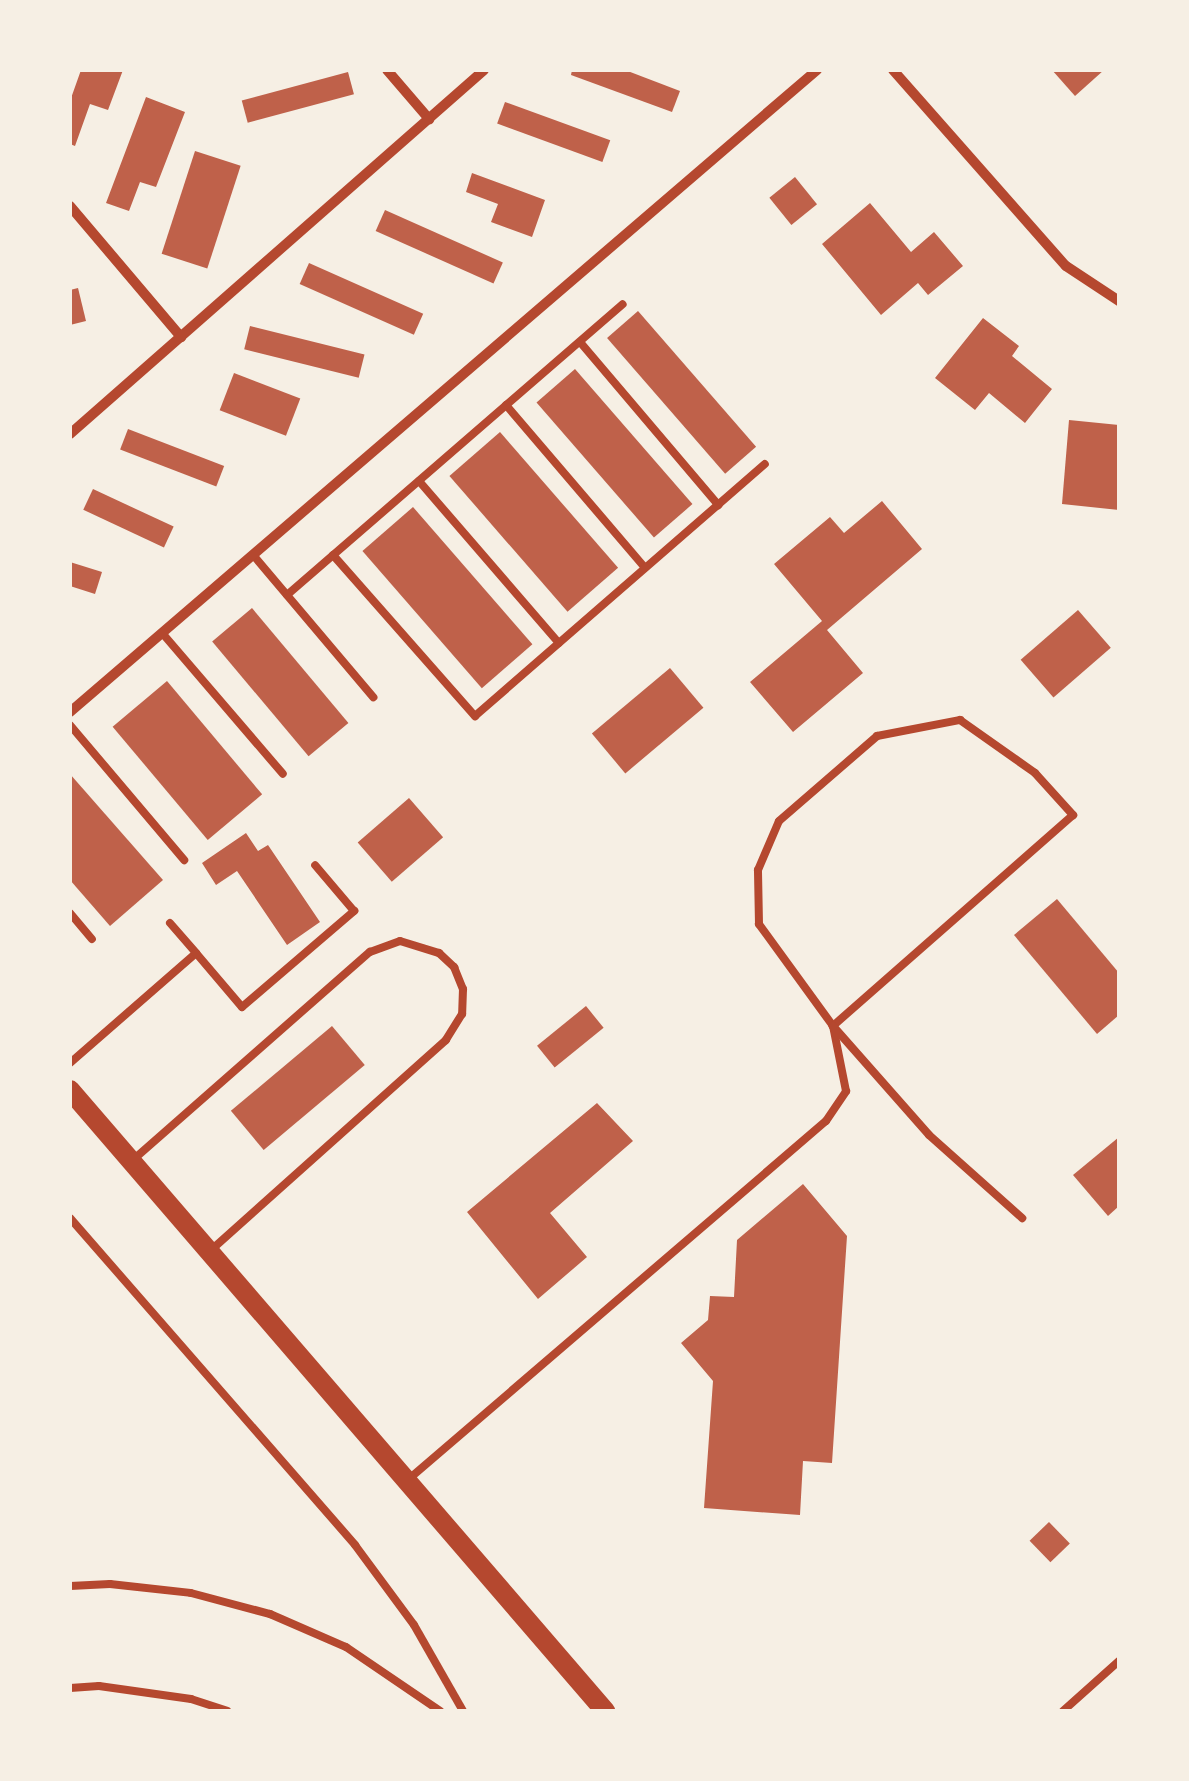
<!DOCTYPE html>
<html>
<head>
<meta charset="utf-8">
<style>
  body { margin:0 }
  #map { position:relative; width:1189px; height:1781px; overflow:hidden; background:#f6efe4; font-family:Commissioner,sans-serif }
  div>[style] { position:absolute }
  [style*='--x'] { left:calc(var(--x)*1px); top:calc(var(--y)*1px); width:calc(var(--w)*1px); rotate:calc(var(--a)*1deg) }
  .building>* { inset:0; background:#bf614a; transform-origin:0 0 }
  .service>* { height:8px; margin:-4px; padding:0 4px; transform-origin:4px; border-radius:4px; background:#b5482f }
  .minor>* { height:10px; margin:-5px; padding:0 5px; transform-origin:5px; border-radius:5px; background:#b5482f }
  .secondary>* { height:20px; margin:-10px; padding:0 10px; transform-origin:10px; border-radius:10px; background:#b5482f }
  span { translate:-50% -50%; white-space:nowrap; text-align:center; line-height:1.15; -webkit-text-stroke:8px #f6efe4; paint-order:stroke }
  .frame { position:absolute; inset:0; border:72px solid #f6efe4; pointer-events:none }
</style>
</head>
<body>
<div id="map">
  <div class="building">
    <i style="clip-path:polygon(81px 70px,123px 70px,108px 110px,90px 104px,75px 146px,70px 144px,70px 101px)"></i>
    <i style="clip-path:polygon(572px 70px,625px 70px,680px 91px,672px 112px,571px 75px)"></i>
    <i style="clip-path:polygon(1052px 70px,1104px 70px,1075px 96px)"></i>
    <i style="left:348px;top:72px;width:23px;height:110px;rotate:75deg"></i>
    <i style="clip-path:polygon(146px 97px,185px 112px,156px 187px,140px 182px,129px 211px,106px 203px)"></i>
    <i style="left:505px;top:102px;width:112px;height:23px;rotate:20deg"></i>
    <i style="left:195px;top:151px;width:48px;height:108px;rotate:18deg"></i>
    <i style="clip-path:polygon(472px 173px,545px 200px,532px 237px,491px 222px,498px 204px,466px 192px)"></i>
    <i style="left:795px;top:177px;width:35px;height:33px;rotate:51deg"></i>
    <i style="clip-path:polygon(870px 203px,911px 252px,934px 232px,963px 266px,928px 295px,918px 283px,881px 315px,822px 244px)"></i>
    <i style="left:385px;top:210px;width:129px;height:23px;rotate:24deg"></i>
    <i style="left:309px;top:263px;width:125px;height:23px;rotate:24deg"></i>
    <i style="clip-path:polygon(78px 288px,86px 321px,70px 325px,70px 290px)"></i>
    <i style="left:638px;top:311px;width:180px;height:41px;rotate:49deg"></i>
    <i style="clip-path:polygon(983px 318px,1019px 346px,1012px 356px,1052px 389px,1025px 423px,989px 393px,975px 410px,935px 378px)"></i>
    <i style="left:250px;top:326px;width:118px;height:24px;rotate:14deg"></i>
    <i style="left:575px;top:369px;width:179px;height:51px;rotate:49deg"></i>
    <i style="left:234px;top:373px;width:71px;height:40px;rotate:21deg"></i>
    <i style="clip-path:polygon(1069px 420px,1119px 425px,1119px 510px,1062px 504px)"></i>
    <i style="left:128px;top:429px;width:103px;height:22px;rotate:21deg"></i>
    <i style="left:500px;top:432px;width:180px;height:67px;rotate:49deg"></i>
    <i style="left:93px;top:489px;width:89px;height:23px;rotate:25deg"></i>
    <i style="clip-path:polygon(882px 501px,922px 549px,827px 630px,863px 673px,793px 732px,750px 682px,822px 621px,774px 564px,830px 517px,844px 533px)"></i>
    <i style="left:413px;top:507px;width:182px;height:67px;rotate:49deg"></i>
    <i style="clip-path:polygon(70px 562px,102px 572px,95px 594px,70px 586px)"></i>
    <i style="left:252px;top:608px;width:150px;height:52px;rotate:50deg"></i>
    <i style="left:1078px;top:610px;width:50px;height:76px;rotate:49deg"></i>
    <i style="left:670px;top:668px;width:52px;height:102px;rotate:50deg"></i>
    <i style="left:167px;top:681px;width:148px;height:71px;rotate:50deg"></i>
    <i style="clip-path:polygon(70px 774px,163px 880px,110px 926px,70px 880px)"></i>
    <i style="left:409px;top:798px;width:52px;height:68px;rotate:49deg"></i>
    <i style="clip-path:polygon(246px 833px,258px 851px,268px 845px,320px 922px,287px 945px,237px 871px,216px 885px,202px 863px)"></i>
    <i style="clip-path:polygon(1057px 899px,1119px 973px,1119px 1015px,1097px 1034px,1014px 935px)"></i>
    <i style="left:586px;top:1006px;width:28px;height:63px;rotate:51deg"></i>
    <i style="left:332px;top:1026px;width:51px;height:132px;rotate:50deg"></i>
    <i style="clip-path:polygon(597px 1103px,633px 1141px,550px 1213px,587px 1257px,538px 1299px,467px 1212px)"></i>
    <i style="clip-path:polygon(1119px 1137px,1119px 1206px,1108px 1216px,1073px 1175px)"></i>
    <i style="clip-path:polygon(803px 1184px,847px 1236px,832px 1463px,803px 1461px,800px 1515px,704px 1508px,713px 1381px,681px 1343px,708px 1320px,710px 1296px,734px 1297px,737px 1240px)"></i>
    <i style="left:1049px;top:1522px;width:30px;height:27px;rotate:46deg"></i>
  </div>
  <div class="service">
    <i style="--x:580;--y:342;--w:214;--a:49.7"></i>
    <i style="--x:506;--y:405;--w:214;--a:49.5"></i>
    <i style="--x:419;--y:481;--w:214;--a:49.2"></i>
    <i style="--x:333;--y:555;--w:215;--a:48.6"></i>
    <i style="--x:475;--y:716;--w:384;--a:-41"></i>
    <i style="--x:254;--y:556;--w:185;--a:49.8"></i>
    <i style="--x:287;--y:595;--w:444;--a:-40.9"></i>
    <i style="--x:163;--y:634;--w:184;--a:49.4"></i>
    <i style="--x:70;--y:725;--w:177;--a:49.8"></i>
    <i style="--x:70;--y:913;--w:34;--a:50"></i>
    <i style="--x:170;--y:923;--w:40;--a:49"></i>
    <i style="--x:70;--y:1063;--w:167;--a:-41.1"></i>
    <i style="--x:196;--y:953;--w:71;--a:49.6"></i>
    <i style="--x:242;--y:1007;--w:148;--a:-40.6"></i>
    <i style="--x:354;--y:911;--w:60;--a:-130.3"></i>
    <i style="--x:134;--y:1159;--w:314;--a:-41.3"></i>
    <i style="--x:370;--y:952;--w:32;--a:-20"></i>
    <i style="--x:400;--y:941;--w:41;--a:17.1"></i>
    <i style="--x:439;--y:953;--w:21;--a:43"></i>
    <i style="--x:454;--y:967;--w:24;--a:68"></i>
    <i style="--x:463;--y:989;--w:25;--a:92"></i>
    <i style="--x:462;--y:1014;--w:31;--a:122"></i>
    <i style="--x:446;--y:1040;--w:318;--a:138.2"></i>
    <i style="--x:70;--y:1218;--w:434;--a:48.9"></i>
    <i style="--x:355;--y:1545;--w:99;--a:53.6"></i>
    <i style="--x:414;--y:1625;--w:99;--a:60.3"></i>
    <i style="--x:410;--y:1478;--w:548;--a:-40.64"></i>
    <i style="--x:826;--y:1121;--w:36;--a:-56"></i>
    <i style="--x:846;--y:1091;--w:66;--a:-101.3"></i>
    <i style="--x:833;--y:1026;--w:126;--a:-126"></i>
    <i style="--x:759;--y:924;--w:54;--a:-91.1"></i>
    <i style="--x:758;--y:870;--w:53;--a:-66.8"></i>
    <i style="--x:779;--y:821;--w:130;--a:-40.9"></i>
    <i style="--x:877;--y:736;--w:85;--a:-10.9"></i>
    <i style="--x:960;--y:720;--w:92;--a:35.2"></i>
    <i style="--x:1035;--y:773;--w:57;--a:47.9"></i>
    <i style="--x:1073;--y:815;--w:320;--a:138.7"></i>
    <i style="--x:833;--y:1026;--w:145;--a:48.6"></i>
    <i style="--x:929;--y:1135;--w:125;--a:41.7"></i>
    <i style="--x:70;--y:1586;--w:40;--a:-2.9"></i>
    <i style="--x:110;--y:1584;--w:81;--a:6.3"></i>
    <i style="--x:191;--y:1593;--w:82;--a:14.9"></i>
    <i style="--x:270;--y:1614;--w:83;--a:23.5"></i>
    <i style="--x:346;--y:1647;--w:114;--a:34.2"></i>
    <i style="--x:70;--y:1688;--w:29;--a:-4"></i>
    <i style="--x:99;--y:1686;--w:93;--a:8"></i>
    <i style="--x:191;--y:1699;--w:38;--a:18"></i>
    <i style="--x:1063;--y:1711;--w:75;--a:-41.8"></i>
  </div>
  <div class="minor">
    <i style="--x:387;--y:70;--w:65;--a:49.4"></i>
    <i style="--x:893;--y:70;--w:261;--a:48.6"></i>
    <i style="--x:1066;--y:266;--w:64;--a:33.4"></i>
    <i style="--x:70;--y:206;--w:172;--a:49.7"></i>
    <i style="--x:70;--y:434;--w:551;--a:-41.32"></i>
    <i style="--x:70;--y:712;--w:985;--a:-40.68"></i>
  </div>
  <div class="secondary">
    <i style="--x:70;--y:1090;--w:820;--a:49.25"></i>
  </div>
  <div class="frame"></div>
</div>
</body>
</html>
